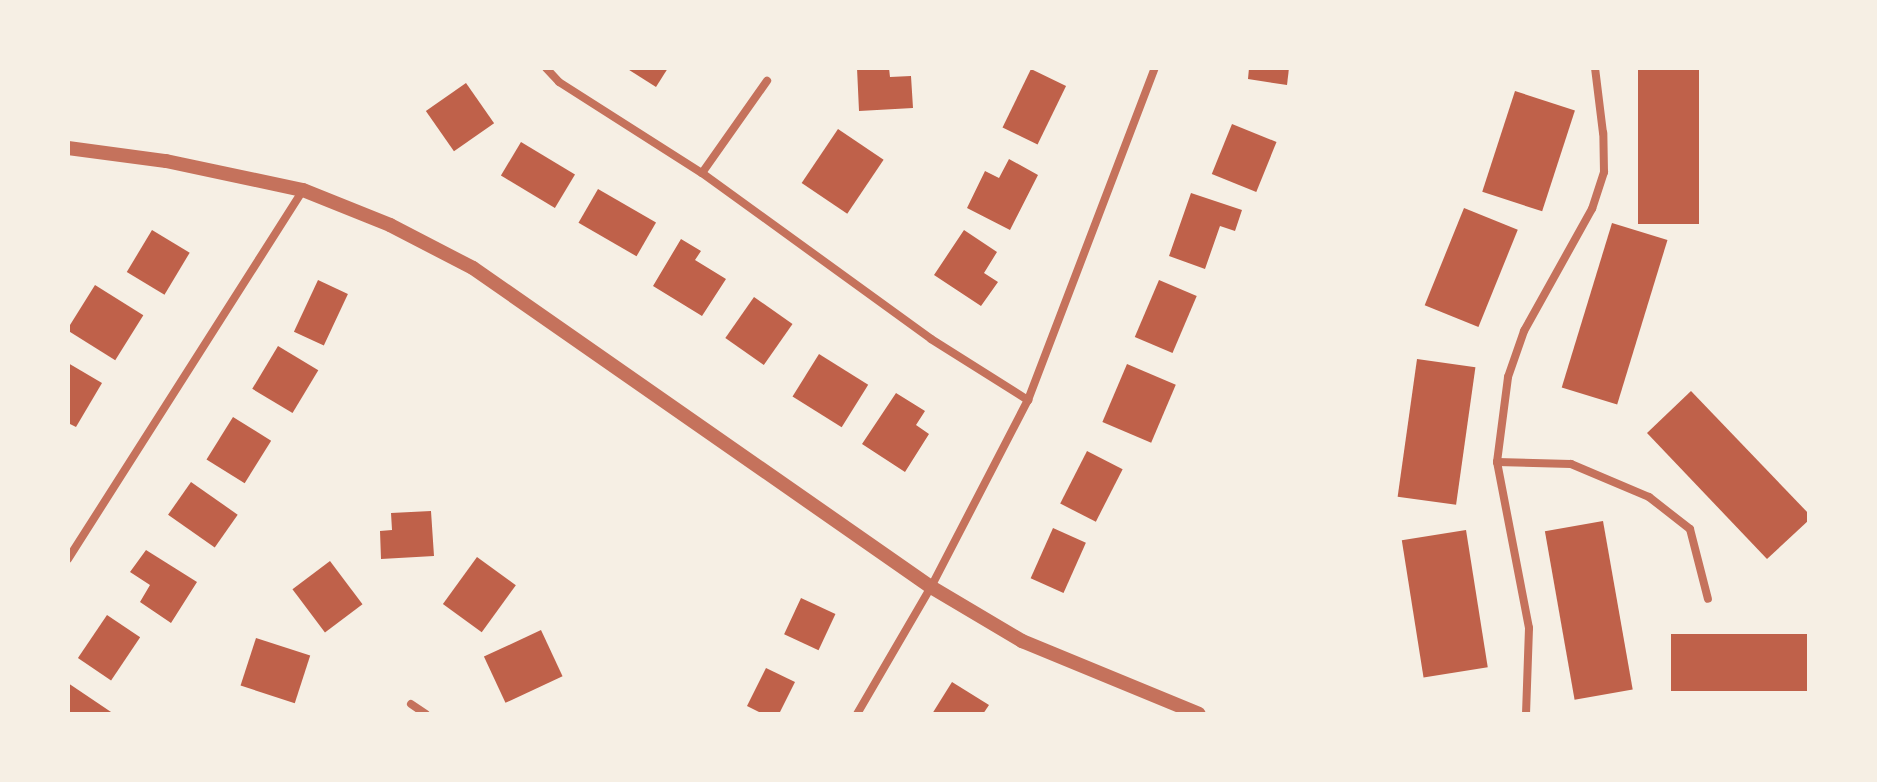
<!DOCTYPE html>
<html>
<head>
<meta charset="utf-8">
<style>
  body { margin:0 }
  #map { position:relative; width:1877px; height:782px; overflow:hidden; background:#f6efe4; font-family:Lato,sans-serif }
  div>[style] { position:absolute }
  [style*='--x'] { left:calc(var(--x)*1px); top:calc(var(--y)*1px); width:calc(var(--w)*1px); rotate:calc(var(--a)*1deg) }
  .building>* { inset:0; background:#bf614a; transform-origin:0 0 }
  .minor>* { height:8px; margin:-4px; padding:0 4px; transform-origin:4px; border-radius:4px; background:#c5725c }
  .tertiary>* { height:14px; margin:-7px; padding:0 7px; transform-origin:7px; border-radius:7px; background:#c5725c }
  span { translate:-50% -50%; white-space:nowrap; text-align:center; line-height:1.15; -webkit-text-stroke:6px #f6efe4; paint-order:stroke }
  .frame { position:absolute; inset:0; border:70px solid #f6efe4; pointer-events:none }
</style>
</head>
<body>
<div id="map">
  <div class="building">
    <i style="clip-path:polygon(626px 68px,668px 68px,656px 87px)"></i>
    <i style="clip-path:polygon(857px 68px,889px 68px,890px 77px,911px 76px,913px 108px,859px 111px)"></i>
    <i style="clip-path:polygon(1249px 68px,1289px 68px,1287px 85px,1248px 79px)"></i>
    <i style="left:1638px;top:68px;width:61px;height:156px"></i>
    <i style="left:1031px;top:69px;width:39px;height:65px;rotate:26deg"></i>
    <i style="left:466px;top:83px;width:49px;height:49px;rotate:55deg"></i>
    <i style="left:1515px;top:91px;width:63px;height:106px;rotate:18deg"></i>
    <i style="left:1232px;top:124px;width:48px;height:54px;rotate:22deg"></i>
    <i style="left:838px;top:129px;width:55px;height:65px;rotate:34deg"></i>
    <i style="left:521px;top:142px;width:63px;height:39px;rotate:31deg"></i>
    <i style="clip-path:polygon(1009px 159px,1038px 175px,1010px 230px,967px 208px,985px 171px,999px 178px)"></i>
    <i style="left:598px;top:189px;width:67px;height:39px;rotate:30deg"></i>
    <i style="clip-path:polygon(1191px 193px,1242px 210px,1235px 231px,1220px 226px,1205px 269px,1169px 256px)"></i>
    <i style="left:1464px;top:208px;width:58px;height:105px;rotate:22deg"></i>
    <i style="left:1612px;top:223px;width:58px;height:172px;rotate:17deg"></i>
    <i style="left:152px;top:230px;width:44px;height:49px;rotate:31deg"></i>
    <i style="clip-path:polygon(964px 230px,997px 252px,984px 273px,998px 282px,981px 306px,934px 275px)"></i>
    <i style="clip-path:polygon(681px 239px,701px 251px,695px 260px,726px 279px,702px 316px,653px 286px)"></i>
    <i style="left:318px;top:280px;width:33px;height:57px;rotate:25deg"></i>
    <i style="left:1159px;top:280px;width:41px;height:62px;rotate:23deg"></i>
    <i style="left:95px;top:285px;width:57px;height:53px;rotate:32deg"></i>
    <i style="left:754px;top:297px;width:47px;height:50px;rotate:35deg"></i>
    <i style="left:278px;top:346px;width:47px;height:50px;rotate:31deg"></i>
    <i style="left:819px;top:354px;width:58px;height:50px;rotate:32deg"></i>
    <i style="left:1417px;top:359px;width:59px;height:139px;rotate:8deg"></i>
    <i style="clip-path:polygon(68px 363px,102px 383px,76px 427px,68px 423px)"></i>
    <i style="left:1127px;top:364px;width:53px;height:63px;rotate:23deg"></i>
    <i style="clip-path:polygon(1691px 391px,1809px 514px,1809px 520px,1767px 559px,1647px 433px)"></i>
    <i style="clip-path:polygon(896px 393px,925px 411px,916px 425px,929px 434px,905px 472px,862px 444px)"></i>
    <i style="left:233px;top:417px;width:45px;height:50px;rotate:32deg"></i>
    <i style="left:1087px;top:451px;width:40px;height:59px;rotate:27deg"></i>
    <i style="left:191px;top:482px;width:57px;height:40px;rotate:35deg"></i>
    <i style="clip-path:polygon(431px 511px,434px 556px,381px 559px,380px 531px,392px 530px,391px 513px)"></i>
    <i style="left:1603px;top:521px;width:171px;height:59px;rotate:80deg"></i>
    <i style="left:1053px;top:528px;width:36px;height:55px;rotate:24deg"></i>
    <i style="left:1466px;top:530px;width:139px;height:65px;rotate:81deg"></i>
    <i style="clip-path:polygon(146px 550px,197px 582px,171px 623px,140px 602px,150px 585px,130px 572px)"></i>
    <i style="left:477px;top:557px;width:48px;height:58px;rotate:36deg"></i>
    <i style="left:330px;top:561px;width:54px;height:47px;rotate:53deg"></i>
    <i style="left:801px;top:598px;width:38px;height:40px;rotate:25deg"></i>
    <i style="left:107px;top:615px;width:40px;height:52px;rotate:34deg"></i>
    <i style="left:541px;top:630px;width:51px;height:63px;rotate:65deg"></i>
    <i style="left:1809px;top:634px;width:57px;height:138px;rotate:90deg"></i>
    <i style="left:256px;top:638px;width:57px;height:50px;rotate:18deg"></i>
    <i style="clip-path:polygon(766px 668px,795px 682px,779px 714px,763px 714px,747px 706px)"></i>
    <i style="clip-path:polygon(952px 682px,989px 705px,983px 714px,932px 714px)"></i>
    <i style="clip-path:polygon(68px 683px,114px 714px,68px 714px)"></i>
  </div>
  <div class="minor">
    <i style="--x:546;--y:68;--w:19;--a:47"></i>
    <i style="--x:559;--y:82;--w:169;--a:32.5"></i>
    <i style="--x:702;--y:173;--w:283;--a:35.9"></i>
    <i style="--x:931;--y:339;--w:115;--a:32.2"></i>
    <i style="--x:702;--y:173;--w:113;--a:-54.8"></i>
    <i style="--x:1497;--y:462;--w:74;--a:1.5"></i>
    <i style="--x:1571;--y:464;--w:85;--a:22.9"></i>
    <i style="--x:1649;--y:497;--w:52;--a:38"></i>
    <i style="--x:1690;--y:529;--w:72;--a:75.6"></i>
    <i style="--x:68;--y:559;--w:437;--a:-57.5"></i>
    <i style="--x:411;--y:704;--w:18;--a:34"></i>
    <i style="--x:857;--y:714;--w:147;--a:-59.8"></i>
    <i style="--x:931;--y:587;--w:211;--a:-62.6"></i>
    <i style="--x:1028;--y:400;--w:355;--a:-69.1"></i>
    <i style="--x:1526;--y:714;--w:86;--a:-88"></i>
    <i style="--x:1529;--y:628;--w:169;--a:-100.9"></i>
    <i style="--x:1497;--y:462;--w:86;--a:-82.6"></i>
    <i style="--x:1508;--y:377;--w:49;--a:-70.8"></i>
    <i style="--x:1524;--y:331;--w:140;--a:-60.9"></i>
    <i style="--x:1592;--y:209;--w:39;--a:-72"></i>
    <i style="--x:1604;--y:172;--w:39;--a:-91"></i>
    <i style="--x:1603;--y:133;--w:65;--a:-97"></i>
  </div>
  <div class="tertiary">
    <i style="--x:68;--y:148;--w:99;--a:7.6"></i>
    <i style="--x:166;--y:161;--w:140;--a:12"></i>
    <i style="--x:303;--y:190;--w:94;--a:21.9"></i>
    <i style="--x:390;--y:225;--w:93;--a:27.4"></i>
    <i style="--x:473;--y:268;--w:558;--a:34.86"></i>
    <i style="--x:931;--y:587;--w:106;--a:30.7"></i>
    <i style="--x:1022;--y:641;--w:191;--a:22.4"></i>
  </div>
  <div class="frame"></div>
</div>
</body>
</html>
